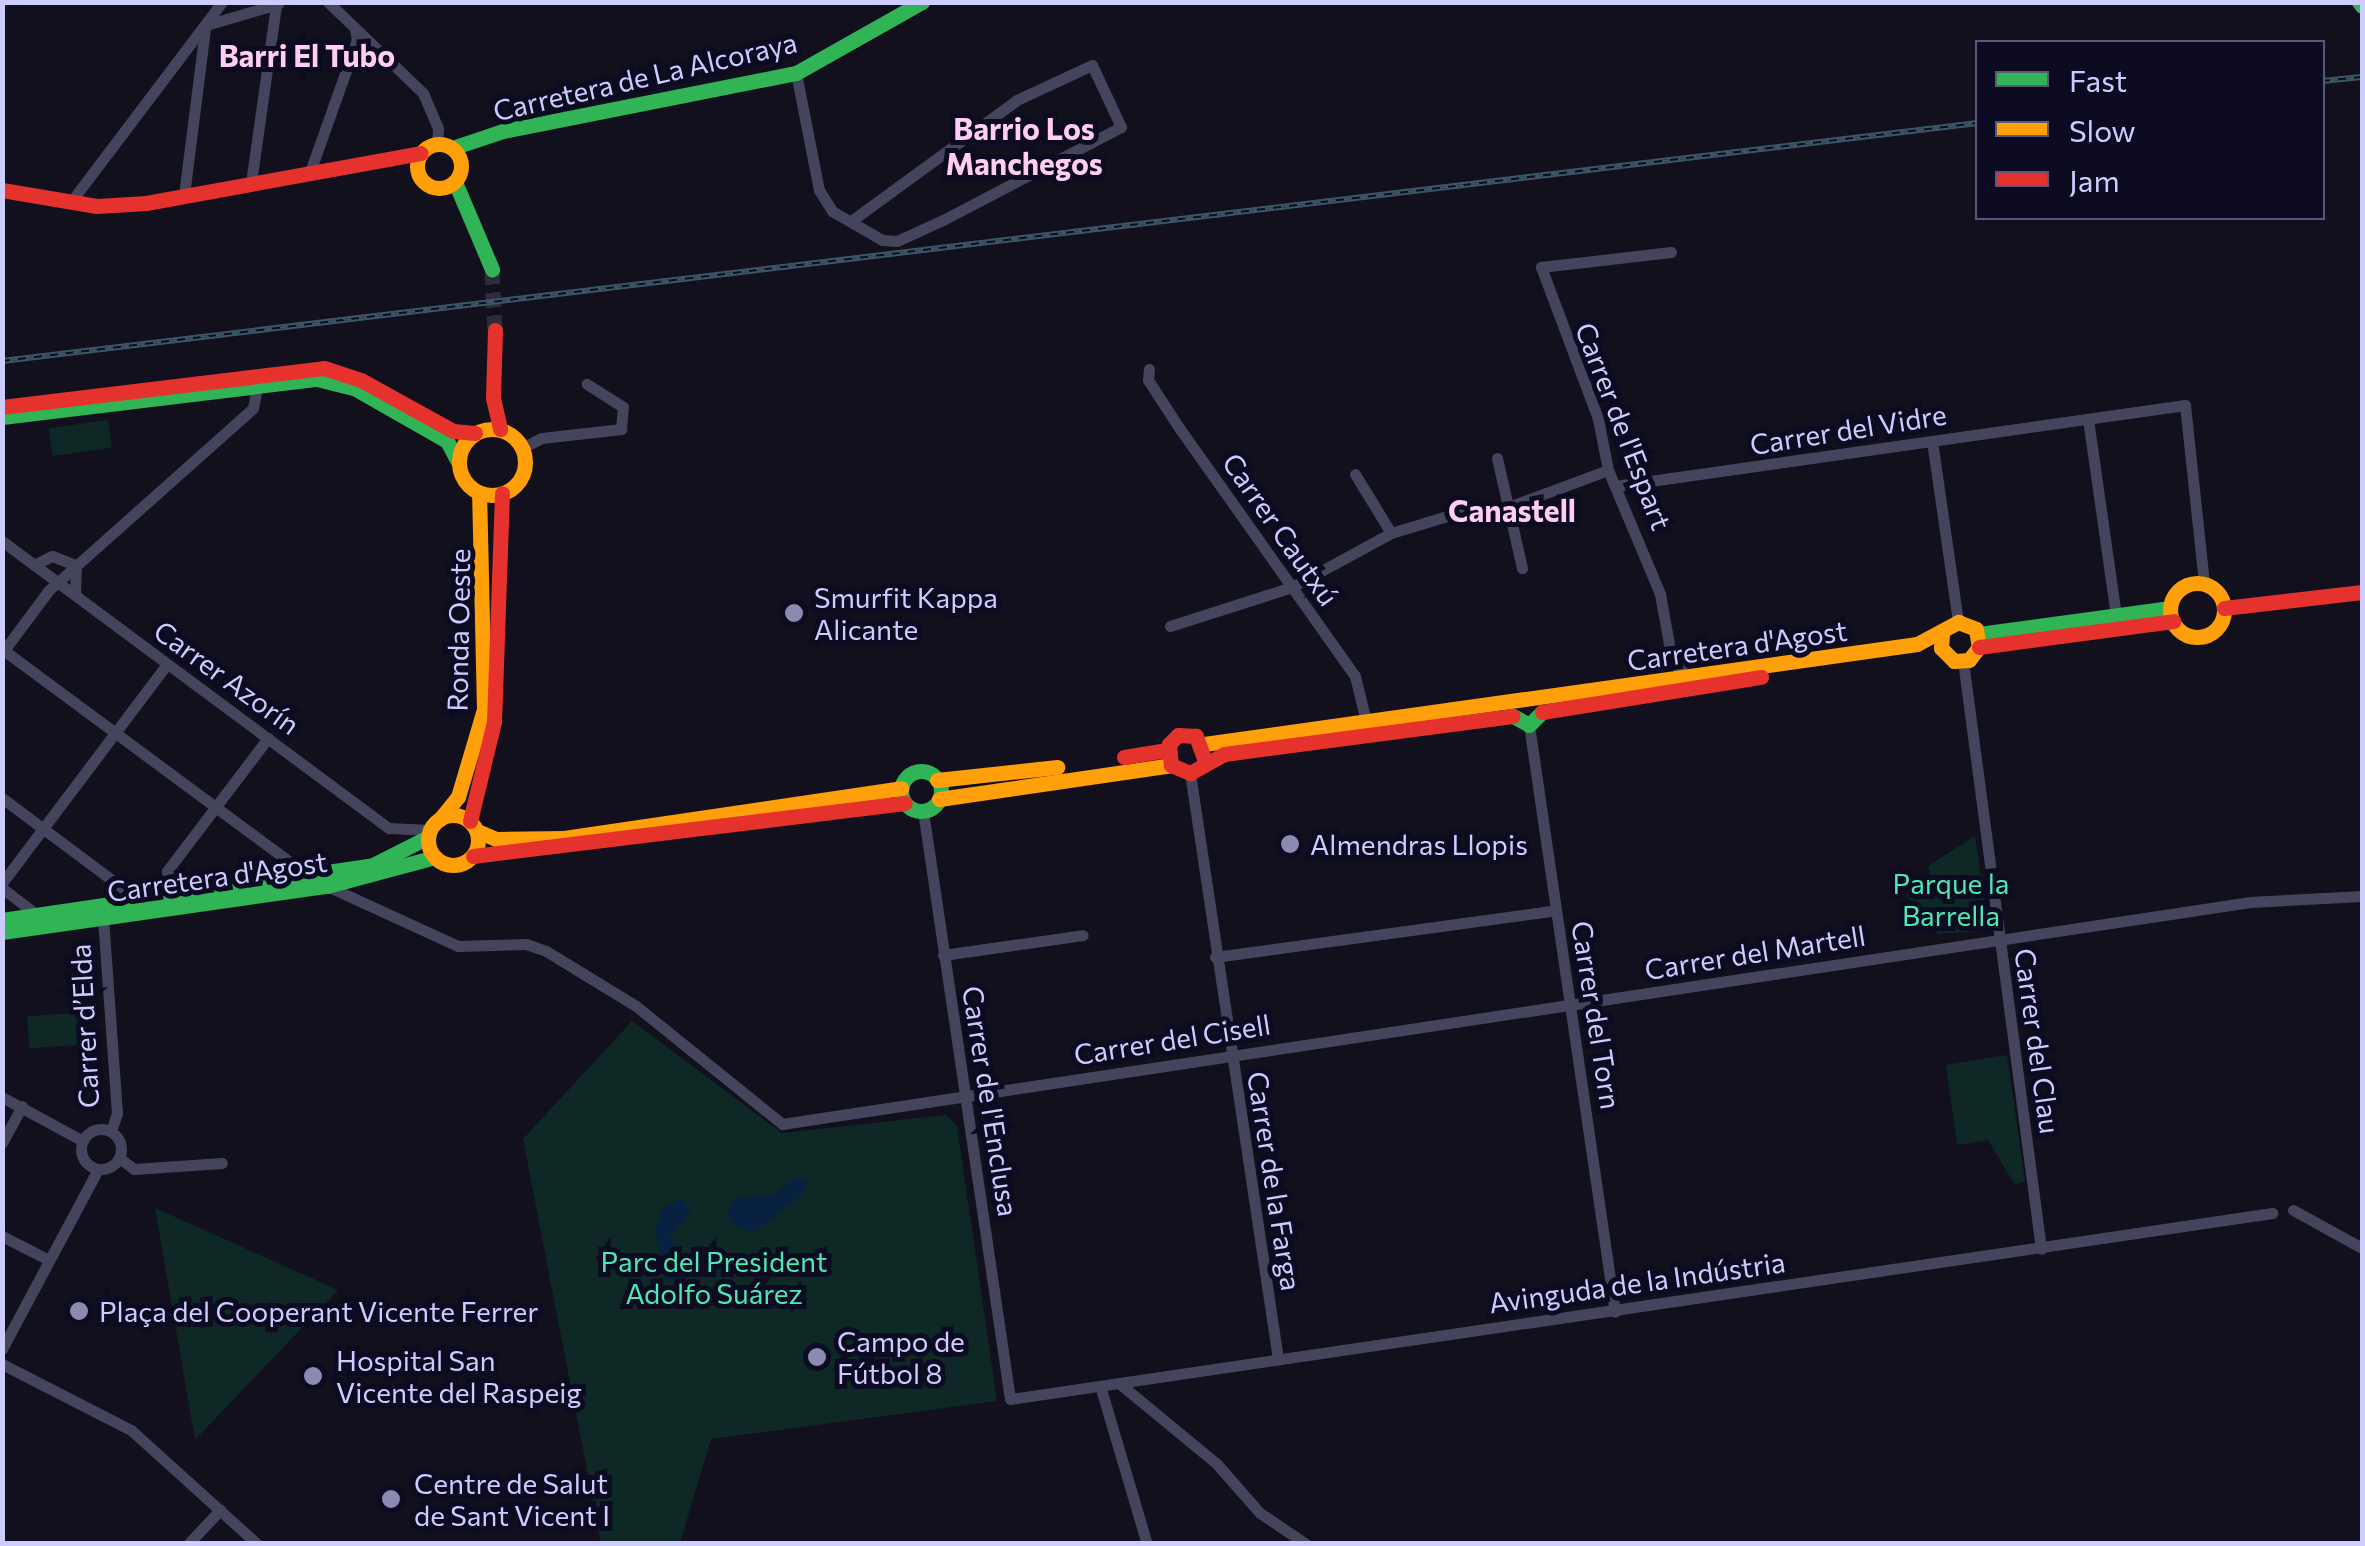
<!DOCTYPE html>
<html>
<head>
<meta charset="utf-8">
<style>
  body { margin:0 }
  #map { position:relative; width:2365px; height:1546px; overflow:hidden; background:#11101c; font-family:Commissioner,sans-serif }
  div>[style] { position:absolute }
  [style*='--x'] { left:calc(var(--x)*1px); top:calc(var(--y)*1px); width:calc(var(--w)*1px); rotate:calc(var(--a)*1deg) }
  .green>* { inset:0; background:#0e2826; transform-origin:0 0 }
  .water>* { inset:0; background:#082140 }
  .secondary-tunnel>* { height:15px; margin-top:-7.5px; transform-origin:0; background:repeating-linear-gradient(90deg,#2d2c3e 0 15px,transparent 0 23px) }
  .street>* { height:11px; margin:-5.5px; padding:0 5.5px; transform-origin:5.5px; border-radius:5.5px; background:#44455d }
  .street>.ring { margin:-5.5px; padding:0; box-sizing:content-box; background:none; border:11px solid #44455d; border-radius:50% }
  .fast>* { height:15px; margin:-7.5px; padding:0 7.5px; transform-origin:7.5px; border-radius:7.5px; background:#30b455 }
  .fast>.ring { margin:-7.5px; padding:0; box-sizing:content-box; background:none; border:15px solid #30b455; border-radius:50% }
  .slow>* { height:15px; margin:-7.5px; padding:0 7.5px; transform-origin:7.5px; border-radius:7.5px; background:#ff9f0a }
  .slow>.ring { margin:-7.5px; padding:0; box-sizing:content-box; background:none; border:15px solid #ff9f0a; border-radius:50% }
  .jam>* { height:15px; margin:-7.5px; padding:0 7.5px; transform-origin:7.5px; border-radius:7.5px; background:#e5322d }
  .rail>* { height:6px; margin-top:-3px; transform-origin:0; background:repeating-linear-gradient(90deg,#0d0b21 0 8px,#3d5666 0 16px); box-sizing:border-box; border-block:2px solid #3d5666 }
  .dots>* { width:28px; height:28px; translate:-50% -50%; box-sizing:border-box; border:5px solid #0d0b21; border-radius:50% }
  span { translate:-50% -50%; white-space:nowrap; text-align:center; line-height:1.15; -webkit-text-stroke:10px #0d0b21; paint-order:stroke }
  .street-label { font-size:28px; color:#cdccff }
  .poi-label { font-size:28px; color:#cdccff }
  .left { translate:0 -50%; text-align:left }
  .park-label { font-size:28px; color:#4ee8b4 }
  .neighbourhood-label { font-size:30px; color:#ffcef1; font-weight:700 }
  .frame { position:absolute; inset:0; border:5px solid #cdccff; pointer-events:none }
  .legend { position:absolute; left:1975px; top:40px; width:350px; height:180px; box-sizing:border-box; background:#0d0b21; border:2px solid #5a587a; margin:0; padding:12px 18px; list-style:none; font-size:30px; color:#cdccff }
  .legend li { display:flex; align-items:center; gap:20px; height:50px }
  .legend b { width:50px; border:2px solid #5a587a }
</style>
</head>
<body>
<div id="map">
  <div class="green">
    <i style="left:108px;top:420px;width:28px;height:60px;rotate:82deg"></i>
    <i style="clip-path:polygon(1975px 836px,1987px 919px,1979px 931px,1938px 934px,1906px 894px,1931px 876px,1928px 866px)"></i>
    <i style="left:88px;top:1012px;width:32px;height:61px;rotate:86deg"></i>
    <i style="clip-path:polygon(632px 1021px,782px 1133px,946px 1115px,957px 1126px,997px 1401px,711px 1439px,680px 1543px,601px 1543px,523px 1139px)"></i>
    <i style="clip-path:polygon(2007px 1055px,2025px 1181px,2015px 1185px,1988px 1140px,1957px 1145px,1946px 1065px)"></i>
    <i style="clip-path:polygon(155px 1208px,338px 1290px,195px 1440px)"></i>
  </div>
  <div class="water">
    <i style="clip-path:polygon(796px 1177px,806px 1182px,802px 1194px,760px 1228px,751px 1233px,730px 1221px,728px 1208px,737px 1197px,773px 1196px)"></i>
    <i style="clip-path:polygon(681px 1198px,691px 1211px,670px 1237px,691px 1272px,680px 1287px,663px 1277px,655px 1230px,663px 1207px)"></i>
  </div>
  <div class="secondary-tunnel">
    <i style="--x:492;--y:269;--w:61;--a:87.2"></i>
  </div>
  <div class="street">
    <i style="--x:328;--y:2;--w:132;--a:43.8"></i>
    <i style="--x:423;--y:93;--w:39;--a:67"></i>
    <i style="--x:438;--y:129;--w:16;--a:94"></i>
    <i style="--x:206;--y:25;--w:75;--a:-16.3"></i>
    <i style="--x:796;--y:73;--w:119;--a:78.9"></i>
    <i style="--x:819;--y:190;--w:25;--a:58"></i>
    <i style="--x:832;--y:211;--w:58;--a:30.1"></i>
    <i style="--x:882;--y:240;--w:15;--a:4"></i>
    <i style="--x:897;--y:241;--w:51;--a:-24.5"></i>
    <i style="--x:943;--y:220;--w:201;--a:-27.6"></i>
    <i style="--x:1121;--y:127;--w:68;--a:-115.1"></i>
    <i style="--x:1092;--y:65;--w:83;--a:155"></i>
    <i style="--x:1017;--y:100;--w:205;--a:143.9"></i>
    <i style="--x:311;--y:169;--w:137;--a:-70.4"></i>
    <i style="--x:357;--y:40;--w:11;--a:-100"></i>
    <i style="--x:251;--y:183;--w:180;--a:-82"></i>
    <i style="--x:184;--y:195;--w:167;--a:-82.8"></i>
    <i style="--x:70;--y:203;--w:252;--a:-52.9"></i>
    <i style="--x:1671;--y:252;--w:131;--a:173.4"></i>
    <i style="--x:1541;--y:267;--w:162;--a:69.4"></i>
    <i style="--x:1598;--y:419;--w:52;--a:78.9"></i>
    <i style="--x:1608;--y:470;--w:134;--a:67.2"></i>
    <i style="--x:1660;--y:594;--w:68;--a:79.8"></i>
    <i style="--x:1672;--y:661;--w:23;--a:45"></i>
    <i style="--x:1149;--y:369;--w:11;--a:95"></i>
    <i style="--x:1148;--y:380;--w:59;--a:56.9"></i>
    <i style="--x:1180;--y:429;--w:303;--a:54.7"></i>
    <i style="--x:1355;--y:676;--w:46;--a:76.3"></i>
    <i style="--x:2088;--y:419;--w:199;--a:81.9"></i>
    <i style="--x:1932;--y:441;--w:183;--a:81.8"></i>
    <i style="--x:522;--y:448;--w:22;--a:-27"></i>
    <i style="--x:542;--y:438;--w:80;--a:-6.5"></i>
    <i style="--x:621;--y:429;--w:22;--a:-85"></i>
    <i style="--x:623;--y:407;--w:43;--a:-147.4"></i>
    <i style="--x:1497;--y:458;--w:113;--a:77.2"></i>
    <i style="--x:1615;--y:486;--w:576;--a:-8.09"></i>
    <i style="--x:2185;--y:405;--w:180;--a:83.9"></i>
    <i style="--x:1508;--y:507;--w:107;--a:-20.3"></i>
    <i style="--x:1391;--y:533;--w:83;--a:-16.9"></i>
    <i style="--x:2;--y:541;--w:482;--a:36.6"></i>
    <i style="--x:389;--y:828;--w:41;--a:2.8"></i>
    <i style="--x:34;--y:565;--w:20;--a:-27"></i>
    <i style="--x:52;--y:556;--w:26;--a:21"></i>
    <i style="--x:76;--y:565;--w:30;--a:92"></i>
    <i style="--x:1170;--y:626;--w:128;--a:-17.7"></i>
    <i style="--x:1292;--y:587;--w:113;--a:-28.6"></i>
    <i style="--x:1391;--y:533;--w:69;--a:-121.4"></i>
    <i style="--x:2;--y:649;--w:356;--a:36.5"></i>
    <i style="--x:288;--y:861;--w:17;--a:73"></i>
    <i style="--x:2;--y:653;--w:79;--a:-53.3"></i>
    <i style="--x:49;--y:590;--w:273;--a:-41.7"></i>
    <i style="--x:253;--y:408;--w:21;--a:-79"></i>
    <i style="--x:1963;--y:661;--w:593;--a:82.44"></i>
    <i style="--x:1529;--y:725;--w:593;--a:81.67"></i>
    <i style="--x:1190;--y:773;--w:593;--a:81.46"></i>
    <i style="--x:2;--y:798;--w:172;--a:36.7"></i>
    <i style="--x:923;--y:811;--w:594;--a:81.58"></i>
    <i style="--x:1010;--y:1399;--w:1276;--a:-8.38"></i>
    <i style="--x:2;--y:883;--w:273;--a:-53"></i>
    <i style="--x:327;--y:886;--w:144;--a:24.6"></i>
    <i style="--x:458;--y:946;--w:68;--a:-1.7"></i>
    <i style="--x:526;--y:944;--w:21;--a:19"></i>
    <i style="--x:546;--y:951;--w:105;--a:31.4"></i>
    <i style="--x:636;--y:1006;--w:188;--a:38.9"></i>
    <i style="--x:782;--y:1124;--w:1485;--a:-8.6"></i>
    <i style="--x:2250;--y:902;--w:112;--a:-3.1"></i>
    <i style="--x:2;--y:888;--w:44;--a:37.6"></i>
    <i style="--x:171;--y:896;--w:25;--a:-99"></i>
    <i style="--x:167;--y:871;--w:167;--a:-52.8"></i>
    <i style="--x:103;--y:918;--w:196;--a:85.9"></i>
    <i style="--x:117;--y:1113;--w:19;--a:108"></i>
    <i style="--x:943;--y:955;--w:141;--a:-8.1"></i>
    <i style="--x:1215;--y:957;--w:344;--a:-7.8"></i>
    <i style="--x:2;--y:1097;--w:92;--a:28.5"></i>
    <i class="ring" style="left:81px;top:1129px;width:29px;height:29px"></i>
    <i style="--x:2;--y:1143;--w:42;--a:-61.6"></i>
    <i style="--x:119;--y:1158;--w:19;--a:36"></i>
    <i style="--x:134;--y:1169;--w:88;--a:-3.9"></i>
    <i style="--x:2293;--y:1210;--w:79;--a:28.8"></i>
    <i style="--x:2;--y:1236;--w:53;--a:27.1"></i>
    <i style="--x:2;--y:1349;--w:204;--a:-61.9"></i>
    <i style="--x:2;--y:1364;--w:145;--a:27.1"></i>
    <i style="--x:131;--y:1430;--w:170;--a:42.1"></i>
    <i style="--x:1120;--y:1384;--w:124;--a:39.5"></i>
    <i style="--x:1216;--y:1463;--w:67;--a:48.7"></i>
    <i style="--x:1260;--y:1513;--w:55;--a:34"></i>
    <i style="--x:1101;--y:1389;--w:162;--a:73.5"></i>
    <i style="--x:188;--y:1544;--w:47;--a:-46.7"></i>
  </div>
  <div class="fast">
    <i style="--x:2359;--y:2;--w:5;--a:53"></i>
    <i style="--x:452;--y:148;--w:54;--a:-18.4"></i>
    <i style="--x:503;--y:131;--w:299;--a:-11.2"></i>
    <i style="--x:796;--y:73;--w:145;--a:-29.4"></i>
    <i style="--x:455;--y:182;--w:95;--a:67"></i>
    <i style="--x:2;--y:417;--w:317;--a:-6.9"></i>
    <i style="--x:317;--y:379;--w:38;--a:14"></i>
    <i style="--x:354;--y:388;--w:107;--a:29.7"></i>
    <i style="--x:447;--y:441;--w:24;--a:62"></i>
    <i style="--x:1979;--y:634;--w:193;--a:-7.8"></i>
    <i style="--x:1513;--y:716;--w:18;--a:29"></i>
    <i style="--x:1529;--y:725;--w:18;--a:-45"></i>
    <i class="ring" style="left:901px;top:771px;width:25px;height:25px"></i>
    <i style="--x:2;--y:920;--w:375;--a:-8.4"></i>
    <i style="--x:373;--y:865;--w:62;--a:-27"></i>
    <i style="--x:2;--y:932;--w:328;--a:-8.1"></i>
    <i style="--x:327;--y:886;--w:112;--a:-15"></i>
  </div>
  <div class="slow">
    <i class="ring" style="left:417px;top:144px;width:29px;height:29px"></i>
    <i class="ring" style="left:459px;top:429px;width:51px;height:51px"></i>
    <i class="ring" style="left:2170px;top:583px;width:39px;height:39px"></i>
    <i style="--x:1204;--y:744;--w:720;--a:-7.98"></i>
    <i style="--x:1917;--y:644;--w:47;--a:-28.2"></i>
    <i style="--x:1958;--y:622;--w:19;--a:21"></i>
    <i style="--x:1976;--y:629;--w:18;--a:81"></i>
    <i style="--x:1979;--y:647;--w:16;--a:128"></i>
    <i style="--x:1969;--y:660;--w:15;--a:176"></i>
    <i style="--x:1954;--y:661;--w:18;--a:-135"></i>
    <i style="--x:1941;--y:648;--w:15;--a:-86"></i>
    <i style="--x:937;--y:780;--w:121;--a:-6.2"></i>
    <i style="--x:939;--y:799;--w:234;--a:-8.3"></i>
    <i class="ring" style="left:428px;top:815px;width:35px;height:35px"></i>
    <i style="--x:440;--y:819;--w:28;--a:-51"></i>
    <i style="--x:458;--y:797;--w:92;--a:-73.5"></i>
    <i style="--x:484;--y:709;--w:216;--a:-91.3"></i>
    <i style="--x:477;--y:831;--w:21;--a:23"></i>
    <i style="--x:496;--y:839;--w:68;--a:-0.8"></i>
    <i style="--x:564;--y:838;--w:341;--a:-8.4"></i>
  </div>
  <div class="jam">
    <i style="--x:2;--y:190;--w:96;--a:9.6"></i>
    <i style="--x:97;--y:206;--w:49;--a:-3.5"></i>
    <i style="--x:146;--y:203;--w:279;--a:-10.3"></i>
    <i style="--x:495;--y:330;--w:68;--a:91.7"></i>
    <i style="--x:493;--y:398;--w:32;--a:77"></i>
    <i style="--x:2;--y:407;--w:324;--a:-6.9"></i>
    <i style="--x:324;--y:368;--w:39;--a:18"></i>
    <i style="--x:361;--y:380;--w:105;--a:29"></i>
    <i style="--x:453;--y:431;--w:22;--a:5"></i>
    <i style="--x:2224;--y:608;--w:139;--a:-6.6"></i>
    <i style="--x:1979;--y:647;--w:196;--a:-7.6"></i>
    <i style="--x:1542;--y:712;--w:222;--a:-9.1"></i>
    <i style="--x:1124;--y:757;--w:44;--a:-9.2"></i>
    <i style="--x:1205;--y:761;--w:27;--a:-110"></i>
    <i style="--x:1196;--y:736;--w:18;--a:-177"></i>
    <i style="--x:1178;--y:735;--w:13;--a:135"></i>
    <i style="--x:1169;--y:744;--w:21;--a:85"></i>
    <i style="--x:1171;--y:765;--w:21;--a:23"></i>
    <i style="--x:1190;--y:773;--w:39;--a:-29"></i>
    <i style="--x:1224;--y:754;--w:291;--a:-7.5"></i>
    <i style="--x:470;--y:821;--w:102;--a:-76.4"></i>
    <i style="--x:494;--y:722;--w:229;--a:-88"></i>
    <i style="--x:473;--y:856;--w:435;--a:-7"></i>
  </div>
  <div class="rail">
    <i style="--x:2322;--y:81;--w:40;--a:-5.7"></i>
    <i style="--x:2;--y:361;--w:1990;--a:-6.87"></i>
  </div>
  <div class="dots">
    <i style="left:794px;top:613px;background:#8b8ab0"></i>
    <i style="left:1290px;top:844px;background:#8b8ab0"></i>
    <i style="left:79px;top:1311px;background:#8b8ab0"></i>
    <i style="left:817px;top:1357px;background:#8b8ab0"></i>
    <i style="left:313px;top:1376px;background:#8b8ab0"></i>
    <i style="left:391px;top:1499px;background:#8b8ab0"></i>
  </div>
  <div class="street-label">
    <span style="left:645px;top:76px;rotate:-13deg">Carretera de La Alcoraya</span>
    <span style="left:1624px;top:426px;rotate:69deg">Carrer de l'Espart</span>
    <span style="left:1848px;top:429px;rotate:-9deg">Carrer del Vidre</span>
    <span style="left:1281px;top:529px;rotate:55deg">Carrer Cautxú</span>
    <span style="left:458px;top:630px;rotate:-89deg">Ronda Oeste</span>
    <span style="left:1737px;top:645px;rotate:-8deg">Carretera d'Agost</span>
    <span style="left:227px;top:677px;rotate:36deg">Carrer Azorín</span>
    <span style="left:217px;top:876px;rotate:-8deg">Carretera d'Agost</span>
    <span style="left:1755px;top:952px;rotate:-9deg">Carrer del Martell</span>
    <span style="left:1597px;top:1015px;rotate:81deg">Carrer del Torn</span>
    <span style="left:84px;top:1026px;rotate:-93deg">Carrer d’Elda</span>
    <span style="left:1172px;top:1039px;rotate:-9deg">Carrer del Cisell</span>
    <span style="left:2038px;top:1041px;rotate:82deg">Carrer del Clau</span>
    <span style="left:991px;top:1101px;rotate:81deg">Carrer de l'Enclusa</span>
    <span style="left:1275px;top:1181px;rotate:81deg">Carrer de la Farga</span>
    <span style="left:1637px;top:1282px;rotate:-8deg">Avinguda de la Indústria</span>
  </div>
  <div class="poi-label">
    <span class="left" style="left:814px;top:613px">Smurfit Kappa<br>Alicante</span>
    <span class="left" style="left:1310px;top:844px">Almendras Llopis</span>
    <span class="left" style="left:99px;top:1311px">Plaça del Cooperant Vicente Ferrer</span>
    <span class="left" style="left:837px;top:1357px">Campo de<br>Fútbol 8</span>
    <span class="left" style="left:336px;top:1376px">Hospital San<br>Vicente del Raspeig</span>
    <span class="left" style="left:414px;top:1499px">Centre de Salut<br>de Sant Vicent I</span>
  </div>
  <div class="park-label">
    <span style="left:1951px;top:899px">Parque la<br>Barrella</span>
    <span style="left:714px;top:1277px">Parc del President<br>Adolfo Suárez</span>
  </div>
  <div class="neighbourhood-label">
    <span style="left:307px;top:55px">Barri El Tubo</span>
    <span style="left:1024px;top:145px">Barrio Los<br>Manchegos</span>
    <span style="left:1512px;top:510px">Canastell</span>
  </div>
  <div class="frame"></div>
  <ul class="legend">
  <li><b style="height:12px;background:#30b455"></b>Fast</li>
  <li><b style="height:12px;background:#ff9f0a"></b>Slow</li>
  <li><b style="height:12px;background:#e5322d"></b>Jam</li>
  </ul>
</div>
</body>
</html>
